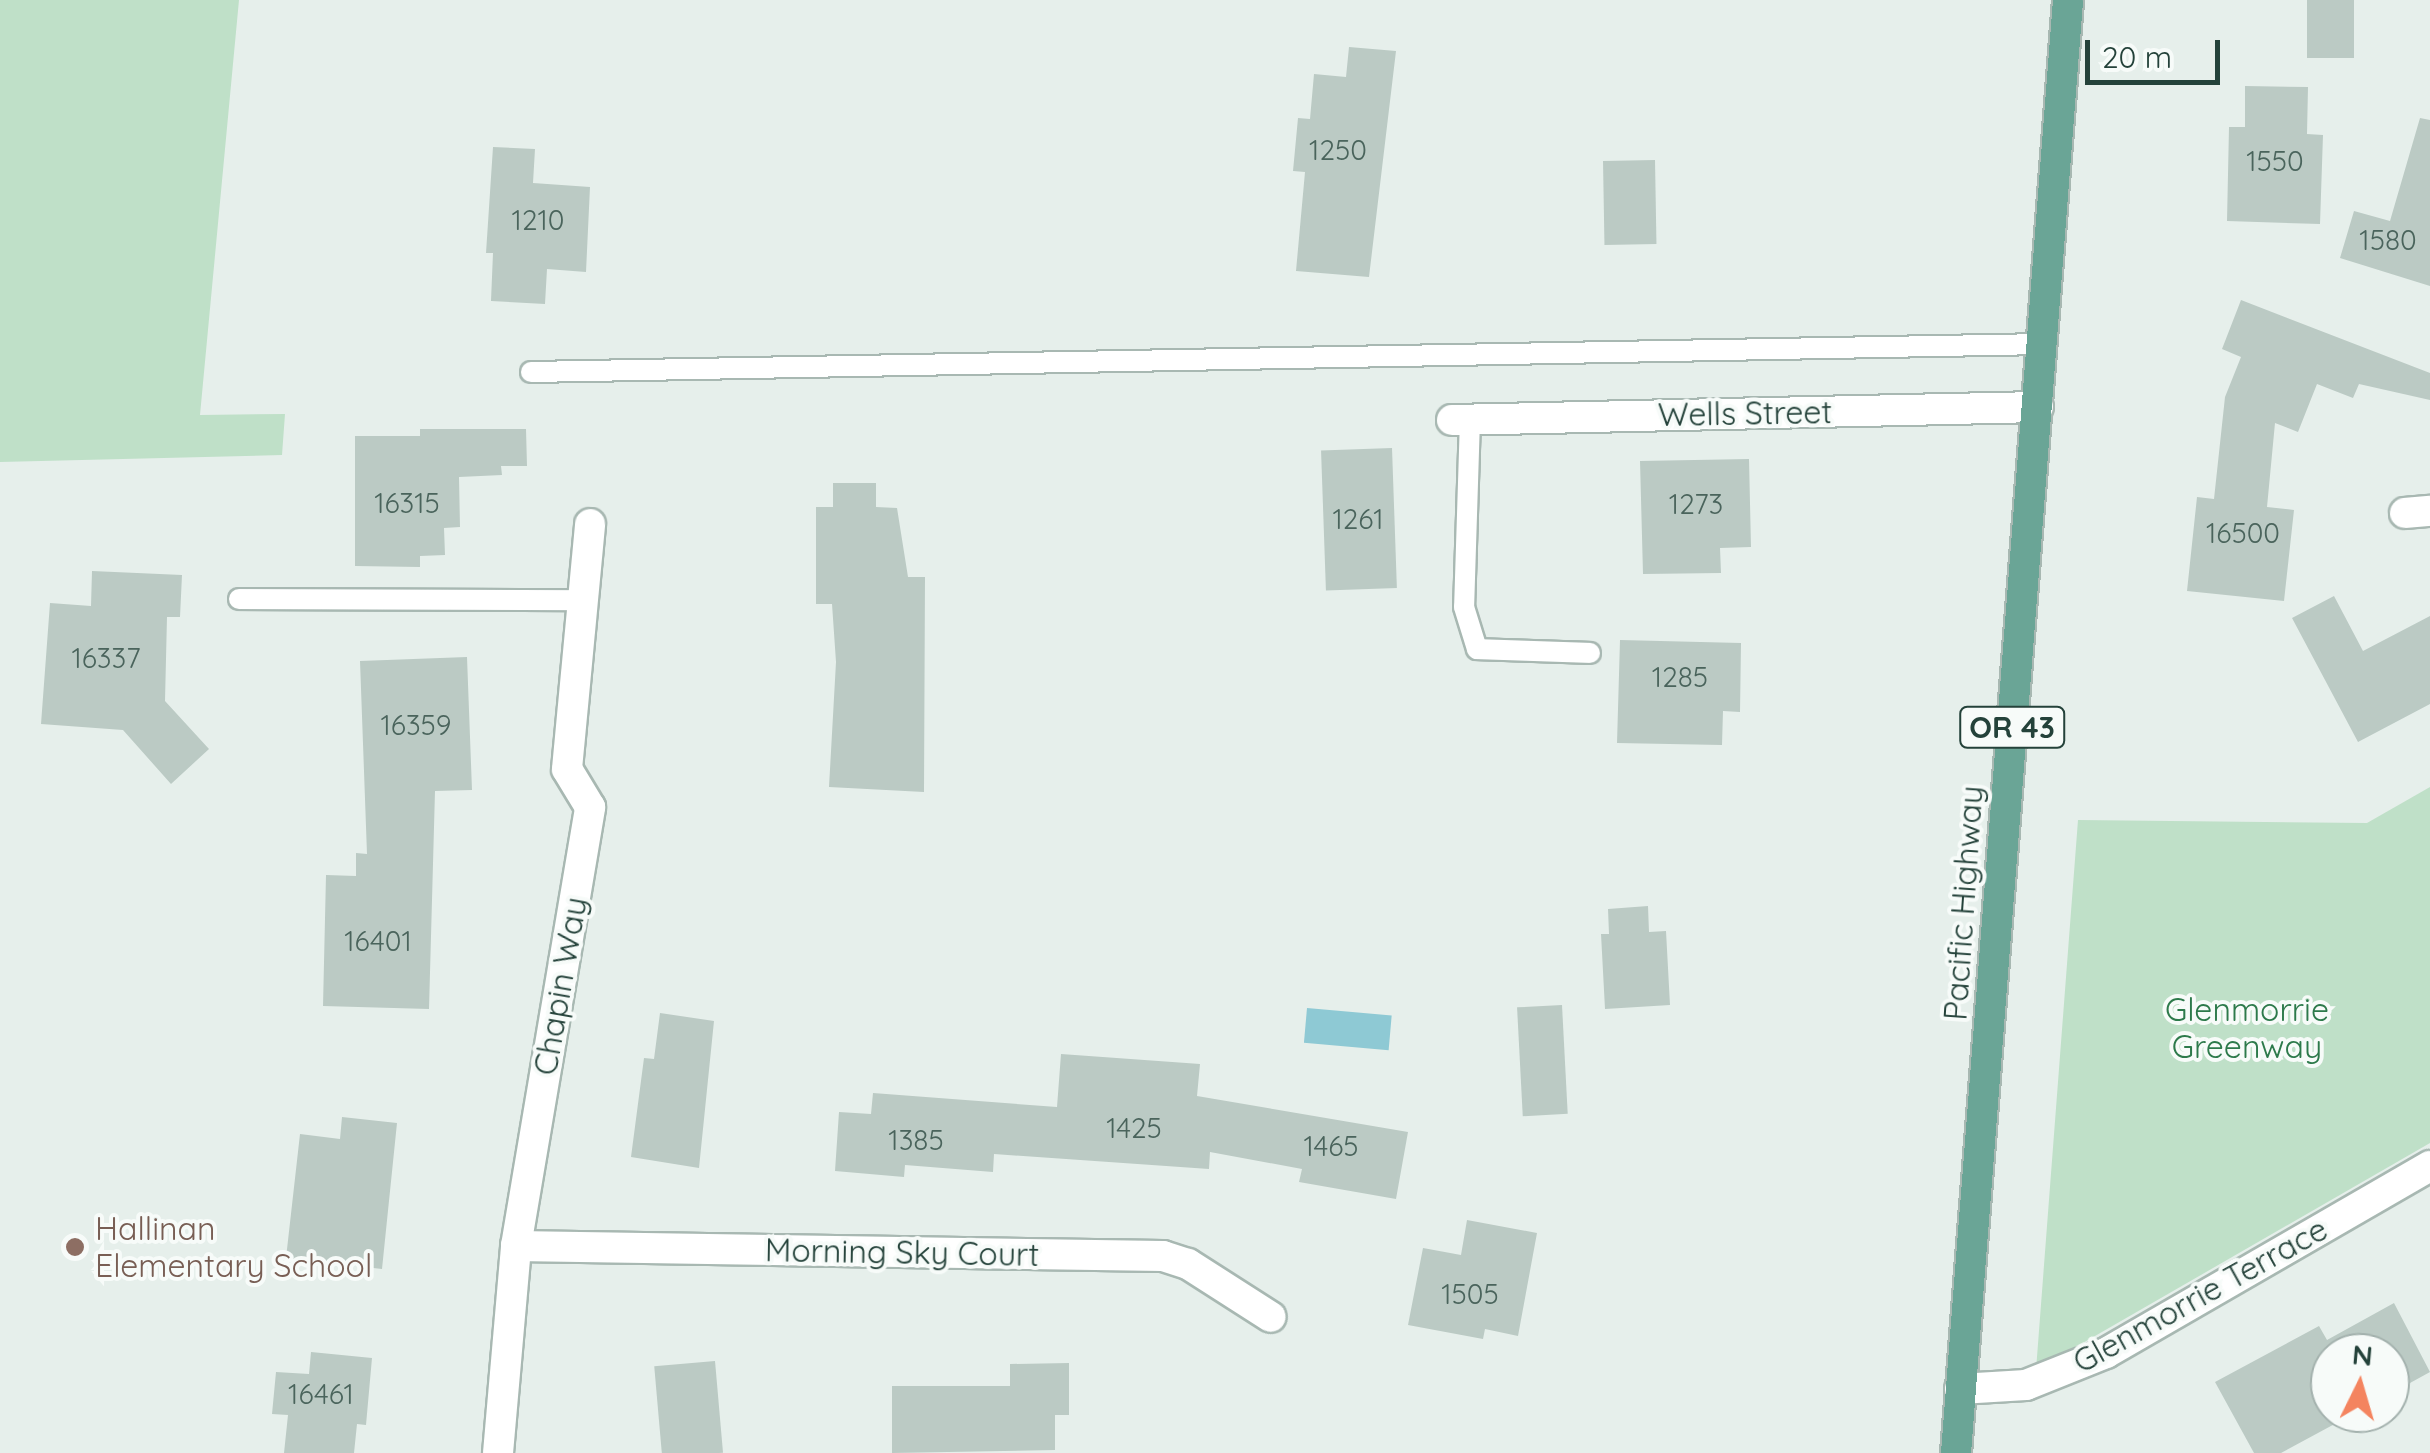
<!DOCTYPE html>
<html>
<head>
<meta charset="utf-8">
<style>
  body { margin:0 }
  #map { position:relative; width:2430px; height:1453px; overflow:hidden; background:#e6efeb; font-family:Quicksand,sans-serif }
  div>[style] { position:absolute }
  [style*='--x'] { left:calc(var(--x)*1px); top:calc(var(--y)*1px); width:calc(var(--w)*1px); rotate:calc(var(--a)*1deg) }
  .green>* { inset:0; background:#bfe0c8 }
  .water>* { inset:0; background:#8ec9d4; transform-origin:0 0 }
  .building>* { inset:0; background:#bbcac4; transform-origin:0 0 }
  .roads { filter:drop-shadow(2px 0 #a8b8b2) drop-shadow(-2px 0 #a8b8b2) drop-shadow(0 2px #a8b8b2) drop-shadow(0 -2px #a8b8b2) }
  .lane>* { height:20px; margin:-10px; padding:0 10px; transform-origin:10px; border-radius:10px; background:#fff }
  .street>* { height:30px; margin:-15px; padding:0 15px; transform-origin:15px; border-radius:15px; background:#fff }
  .primary>* { height:30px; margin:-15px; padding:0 15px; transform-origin:15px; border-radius:15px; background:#6aa596 }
  .dots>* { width:28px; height:28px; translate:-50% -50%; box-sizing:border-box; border:5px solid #f7fbf9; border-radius:50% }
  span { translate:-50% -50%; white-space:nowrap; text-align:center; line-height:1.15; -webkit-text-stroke:8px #f7fbf9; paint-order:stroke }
  .number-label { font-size:28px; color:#4a645c }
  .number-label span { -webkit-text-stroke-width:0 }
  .shield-label span { padding:2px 8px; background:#f7fbf9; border:2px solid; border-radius:8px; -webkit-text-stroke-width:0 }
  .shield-label { font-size:30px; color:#24423a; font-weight:700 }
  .street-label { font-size:32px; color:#24423a }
  .park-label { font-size:32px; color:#2d7a4b }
  .education-label { font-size:32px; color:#785e54 }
  .left { translate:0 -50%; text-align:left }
  .north { position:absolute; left:2310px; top:1333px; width:100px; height:100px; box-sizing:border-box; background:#f7fbf9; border:2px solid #a3b1ad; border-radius:50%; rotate:5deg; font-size:28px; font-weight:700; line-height:40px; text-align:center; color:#24423a }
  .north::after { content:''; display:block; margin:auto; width:35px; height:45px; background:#f4845f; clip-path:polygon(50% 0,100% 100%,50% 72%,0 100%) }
  .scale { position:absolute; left:2085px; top:40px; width:135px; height:45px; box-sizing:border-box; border:5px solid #24423a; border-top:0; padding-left:12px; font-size:30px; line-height:35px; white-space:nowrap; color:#24423a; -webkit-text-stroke:8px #f7fbf9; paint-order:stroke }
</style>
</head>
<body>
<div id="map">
  <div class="green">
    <i style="clip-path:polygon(0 0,239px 0,200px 415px,285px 414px,282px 455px,0 462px)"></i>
    <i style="clip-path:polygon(2430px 787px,2430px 1143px,2036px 1370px,2078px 820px,2367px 823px)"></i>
  </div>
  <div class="water">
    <i style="left:1307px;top:1008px;width:85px;height:35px;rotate:5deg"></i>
  </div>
  <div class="building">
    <i style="left:2307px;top:0;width:47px;height:58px"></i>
    <i style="clip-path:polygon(1349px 47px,1396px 51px,1369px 277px,1296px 271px,1305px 172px,1293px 171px,1298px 118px,1310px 119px,1314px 74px,1346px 77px)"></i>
    <i style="clip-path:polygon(2245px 86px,2308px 87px,2307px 134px,2323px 135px,2320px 224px,2227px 221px,2229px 127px,2245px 127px)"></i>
    <i style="clip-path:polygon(2420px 118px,2430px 120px,2430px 286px,2340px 258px,2354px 211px,2390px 221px)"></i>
    <i style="clip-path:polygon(493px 147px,535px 149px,533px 183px,590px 187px,586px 272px,547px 269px,545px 304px,491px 301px,493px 253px,486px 253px)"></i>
    <i style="left:1655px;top:160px;width:84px;height:52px;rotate:89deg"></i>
    <i style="clip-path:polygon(2241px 300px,2430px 373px,2430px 400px,2359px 384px,2353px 398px,2317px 384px,2298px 432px,2275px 423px,2267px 507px,2294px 510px,2284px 601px,2187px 591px,2197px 497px,2214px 499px,2225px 397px,2241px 357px,2222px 349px)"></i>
    <i style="clip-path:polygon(420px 429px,526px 429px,527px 466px,501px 466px,502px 475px,459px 477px,460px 527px,444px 528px,445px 555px,420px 556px,420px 567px,355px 566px,355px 436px,420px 436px)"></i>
    <i style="left:1392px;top:448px;width:140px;height:71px;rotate:88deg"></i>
    <i style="clip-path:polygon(1749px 459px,1751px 547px,1720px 548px,1721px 573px,1643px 574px,1640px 461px)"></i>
    <i style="clip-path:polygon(833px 483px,876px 483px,876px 507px,897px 508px,908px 577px,925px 577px,924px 792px,829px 787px,836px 662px,832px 604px,816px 604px,816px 507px,833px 507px)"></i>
    <i style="clip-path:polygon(92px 571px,182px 575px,180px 617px,167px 617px,165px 701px,209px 749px,171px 784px,123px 730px,41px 724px,50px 603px,91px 606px)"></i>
    <i style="clip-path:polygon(2334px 596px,2363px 651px,2430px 616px,2430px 704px,2358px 742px,2292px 618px)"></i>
    <i style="clip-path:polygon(1620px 640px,1741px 643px,1740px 712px,1723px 711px,1722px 745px,1617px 743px)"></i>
    <i style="clip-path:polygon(467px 657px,472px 790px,435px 791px,429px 1009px,323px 1006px,326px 875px,356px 876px,356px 853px,367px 854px,360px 661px)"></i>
    <i style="clip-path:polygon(1648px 906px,1649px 932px,1666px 931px,1670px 1005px,1605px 1009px,1601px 934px,1609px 934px,1608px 909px)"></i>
    <i style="left:1562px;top:1005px;width:109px;height:45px;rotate:87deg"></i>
    <i style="clip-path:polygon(660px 1013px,714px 1021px,699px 1168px,631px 1157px,644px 1058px,654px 1059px)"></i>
    <i style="clip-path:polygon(1061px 1054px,1200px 1064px,1197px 1096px,1408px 1132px,1396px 1199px,1299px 1182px,1302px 1169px,1210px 1152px,1209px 1169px,994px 1154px,993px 1172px,905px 1165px,904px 1177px,835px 1171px,839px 1112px,871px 1114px,873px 1093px,1057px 1107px)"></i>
    <i style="clip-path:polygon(342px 1117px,397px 1123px,382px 1269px,286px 1258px,300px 1134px,340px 1139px)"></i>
    <i style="clip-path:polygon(1467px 1220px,1537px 1233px,1518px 1336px,1485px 1329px,1483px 1339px,1408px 1325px,1423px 1248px,1461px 1255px)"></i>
    <i style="clip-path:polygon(2394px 1303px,2430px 1372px,2390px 1394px,2390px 1353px,2330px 1353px,2330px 1413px,2355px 1413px,2281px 1453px,2254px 1453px,2215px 1382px,2319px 1326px,2327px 1340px)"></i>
    <i style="clip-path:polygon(311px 1352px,372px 1358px,366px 1425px,357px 1424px,354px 1453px,284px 1453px,288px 1415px,272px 1414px,276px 1372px,309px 1374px)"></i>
    <i style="left:715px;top:1361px;width:92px;height:61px;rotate:85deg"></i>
    <i style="clip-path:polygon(1069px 1363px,1069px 1415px,1055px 1415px,1055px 1450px,892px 1453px,892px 1386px,1010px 1386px,1010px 1364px)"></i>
  </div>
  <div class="roads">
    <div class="lane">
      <i style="--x:531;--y:372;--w:1512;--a:-1.06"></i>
      <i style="--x:1470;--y:419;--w:188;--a:91.8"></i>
      <i style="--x:1464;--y:607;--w:44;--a:72.8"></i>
      <i style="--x:1477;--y:649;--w:113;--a:2"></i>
      <i style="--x:239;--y:599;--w:344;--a:0.2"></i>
    </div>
    <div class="street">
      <i style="--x:1452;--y:420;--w:586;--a:-1.27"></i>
      <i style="--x:2405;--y:513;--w:25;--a:-5"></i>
      <i style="--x:516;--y:1246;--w:647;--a:0.89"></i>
      <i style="--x:1163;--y:1256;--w:26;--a:18"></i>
      <i style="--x:1188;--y:1264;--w:98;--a:32.6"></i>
      <i style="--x:1960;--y:1389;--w:66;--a:-3.5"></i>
      <i style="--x:2026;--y:1385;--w:86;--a:-21.8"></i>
      <i style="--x:2106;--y:1353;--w:374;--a:-30"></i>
      <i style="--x:498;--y:1453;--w:208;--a:-85"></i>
      <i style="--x:516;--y:1246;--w:445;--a:-80.4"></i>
      <i style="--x:590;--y:807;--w:44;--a:-121.2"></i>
      <i style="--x:567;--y:769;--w:246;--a:-84.6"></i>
    </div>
    <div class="primary">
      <i style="--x:1956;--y:1453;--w:1457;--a:-85.59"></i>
    </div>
  </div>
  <div class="dots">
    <i style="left:75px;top:1247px;background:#8d6e63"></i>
  </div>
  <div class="number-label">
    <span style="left:1338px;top:150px">1250</span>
    <span style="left:2275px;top:161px">1550</span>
    <span style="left:538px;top:220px">1210</span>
    <span style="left:2388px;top:240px">1580</span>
    <span style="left:407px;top:503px">16315</span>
    <span style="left:1696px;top:504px">1273</span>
    <span style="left:1358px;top:519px">1261</span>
    <span style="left:2243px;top:533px">16500</span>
    <span style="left:106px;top:658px">16337</span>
    <span style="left:1680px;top:677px">1285</span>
    <span style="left:416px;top:725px">16359</span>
    <span style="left:378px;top:941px">16401</span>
    <span style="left:1134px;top:1128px">1425</span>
    <span style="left:916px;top:1140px">1385</span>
    <span style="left:1331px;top:1146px">1465</span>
    <span style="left:1470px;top:1294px">1505</span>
    <span style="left:321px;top:1394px">16461</span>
  </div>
  <div class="shield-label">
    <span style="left:2012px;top:727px">OR 43</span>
  </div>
  <div class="street-label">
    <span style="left:1745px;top:413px;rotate:-1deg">Wells Street</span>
    <span style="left:1963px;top:903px;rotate:-86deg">Pacific Highway</span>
    <span style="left:560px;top:986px;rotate:-80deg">Chapin Way</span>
    <span style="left:902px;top:1252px;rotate:1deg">Morning Sky Court</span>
    <span style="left:2200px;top:1295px;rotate:-29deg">Glenmorrie Terrace</span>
  </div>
  <div class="park-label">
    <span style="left:2247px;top:1028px">Glenmorrie<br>Greenway</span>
  </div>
  <div class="education-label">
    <span class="left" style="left:95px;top:1247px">Hallinan<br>Elementary School</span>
  </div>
  <div class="north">N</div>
  <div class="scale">20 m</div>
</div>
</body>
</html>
